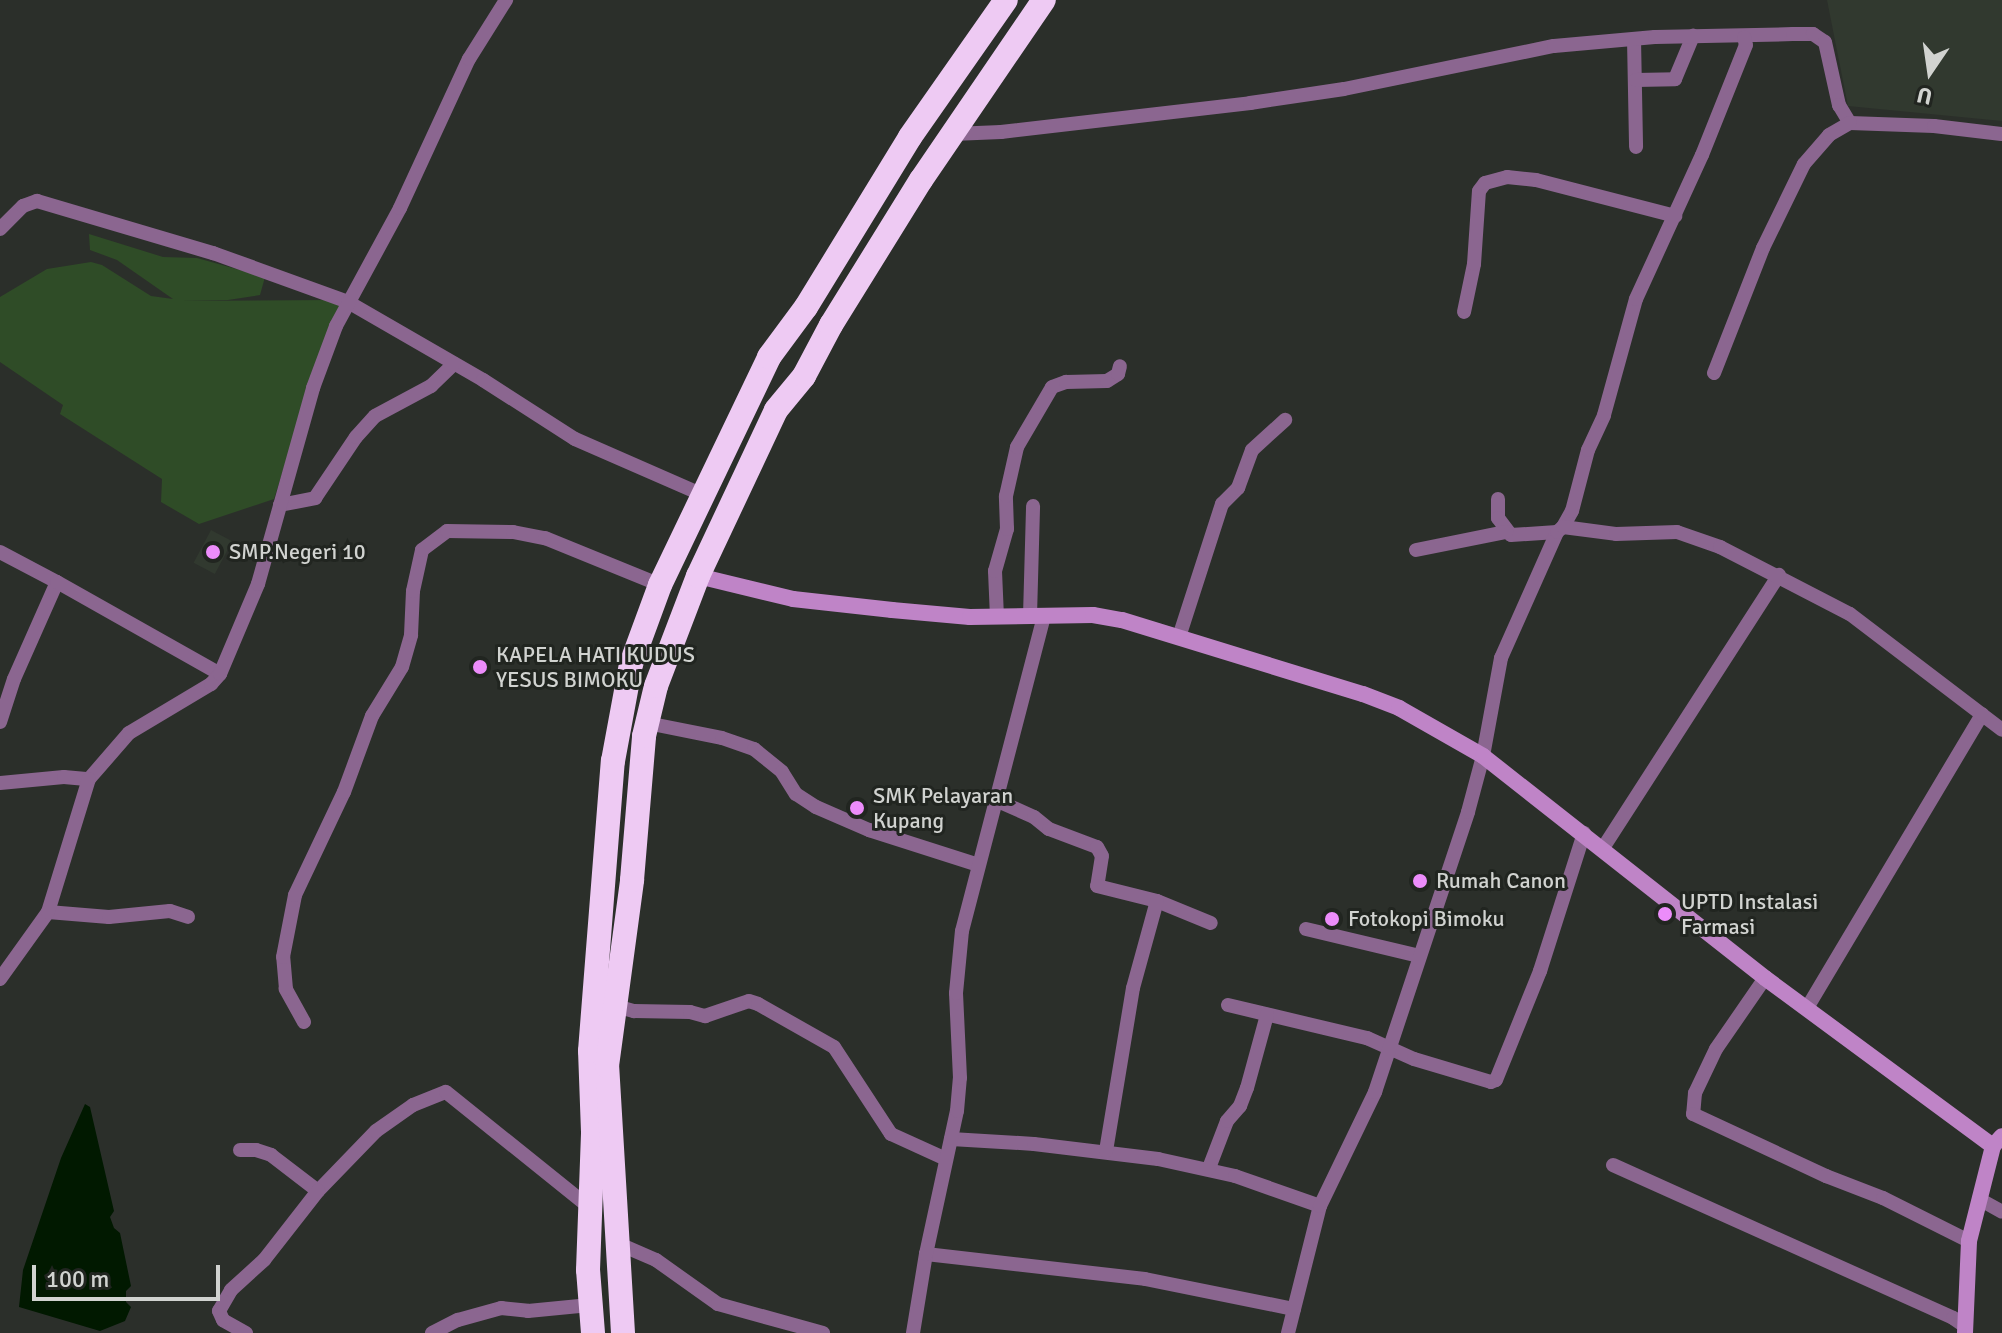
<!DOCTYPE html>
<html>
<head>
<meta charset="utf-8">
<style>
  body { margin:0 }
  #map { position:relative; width:2002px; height:1333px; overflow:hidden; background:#2b2f2a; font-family:Signika,sans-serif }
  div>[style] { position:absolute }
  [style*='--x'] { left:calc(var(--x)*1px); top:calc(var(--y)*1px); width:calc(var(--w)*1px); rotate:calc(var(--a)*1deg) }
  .built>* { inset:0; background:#31392f; transform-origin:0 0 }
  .green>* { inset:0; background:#2f4c27 }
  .water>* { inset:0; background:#011900 }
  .street>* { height:14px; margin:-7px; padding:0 7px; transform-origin:7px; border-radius:7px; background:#8b6690 }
  .secondary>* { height:16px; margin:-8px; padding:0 8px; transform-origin:8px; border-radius:8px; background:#bf84c7 }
  .highway>* { height:24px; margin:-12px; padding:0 12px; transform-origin:12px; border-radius:12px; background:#eecaf3 }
  .dots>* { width:22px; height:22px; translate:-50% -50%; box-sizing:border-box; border:4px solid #212520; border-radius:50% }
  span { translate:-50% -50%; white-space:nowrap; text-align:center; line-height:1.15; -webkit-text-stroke:6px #212520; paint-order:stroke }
  .poi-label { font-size:22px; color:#d1d3d0 }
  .left { translate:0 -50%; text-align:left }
  .north { position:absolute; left:1890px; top:32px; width:80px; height:80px; -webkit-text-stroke:6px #212520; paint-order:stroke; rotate:193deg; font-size:22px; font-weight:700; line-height:32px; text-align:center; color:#d1d3d0 }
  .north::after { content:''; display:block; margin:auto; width:28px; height:36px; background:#d1d3d0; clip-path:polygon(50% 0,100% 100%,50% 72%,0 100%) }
  .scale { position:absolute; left:32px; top:1265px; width:188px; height:36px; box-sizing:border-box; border:4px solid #d1d3d0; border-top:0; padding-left:10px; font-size:24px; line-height:28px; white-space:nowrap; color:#d1d3d0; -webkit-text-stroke:6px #212520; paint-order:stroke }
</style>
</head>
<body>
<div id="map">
  <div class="built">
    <i style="clip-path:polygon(1827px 0,2002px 0,2002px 121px,1848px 106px)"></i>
    <i style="left:211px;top:530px;width:24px;height:37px;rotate:28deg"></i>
  </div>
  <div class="green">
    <i style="clip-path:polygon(89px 234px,163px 257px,197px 258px,265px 277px,260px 295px,228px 300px,181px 301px,334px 300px,344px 305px,295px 432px,274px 499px,199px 524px,161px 502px,162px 479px,60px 414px,63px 405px,0 362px,0 297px,47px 269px,91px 262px,102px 265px,151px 296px,173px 299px,117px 260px,90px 250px)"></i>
  </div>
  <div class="water">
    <i style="clip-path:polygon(85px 1104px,90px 1107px,114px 1211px,110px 1217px,114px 1228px,120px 1233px,131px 1286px,126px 1291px,126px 1302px,131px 1307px,125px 1321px,100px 1331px,19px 1307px,23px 1270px,61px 1158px)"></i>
  </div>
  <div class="street">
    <i style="--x:1634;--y:39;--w:108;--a:88.9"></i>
    <i style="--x:1636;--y:80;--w:39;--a:-1"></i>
    <i style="--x:1675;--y:79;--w:47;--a:-67.3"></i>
    <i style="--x:953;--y:134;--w:48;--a:-2.4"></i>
    <i style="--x:1001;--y:132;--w:251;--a:-6.6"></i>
    <i style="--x:1250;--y:103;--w:95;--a:-8.5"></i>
    <i style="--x:1344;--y:89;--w:214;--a:-11.6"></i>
    <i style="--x:1554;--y:46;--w:101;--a:-5.1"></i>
    <i style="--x:1655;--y:37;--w:138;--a:-1.2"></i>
    <i style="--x:1793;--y:34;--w:20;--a:0"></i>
    <i style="--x:1813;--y:34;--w:14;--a:34"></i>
    <i style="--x:1825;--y:42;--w:65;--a:77.5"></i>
    <i style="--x:1839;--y:105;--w:21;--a:59"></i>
    <i style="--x:1850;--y:123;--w:84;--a:2"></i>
    <i style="--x:1934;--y:126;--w:68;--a:6.7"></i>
    <i style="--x:0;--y:229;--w:33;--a:-45"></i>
    <i style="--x:23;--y:206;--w:15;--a:-20"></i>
    <i style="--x:37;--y:201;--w:184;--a:16.5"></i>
    <i style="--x:213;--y:253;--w:144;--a:19.9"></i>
    <i style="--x:348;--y:302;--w:156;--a:30"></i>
    <i style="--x:483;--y:380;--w:109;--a:32.7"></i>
    <i style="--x:575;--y:439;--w:137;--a:23.6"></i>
    <i style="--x:1464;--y:312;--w:49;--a:-78.2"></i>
    <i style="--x:1474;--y:264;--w:73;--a:-86.1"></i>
    <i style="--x:1479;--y:191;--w:10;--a:-53"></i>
    <i style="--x:1485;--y:183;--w:23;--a:-15"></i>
    <i style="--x:1507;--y:177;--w:29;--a:6"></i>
    <i style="--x:1536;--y:180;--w:144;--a:14.5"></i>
    <i style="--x:1714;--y:373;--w:134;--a:-68.6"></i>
    <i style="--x:1763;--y:248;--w:93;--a:-64"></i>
    <i style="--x:1804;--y:164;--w:38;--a:-49"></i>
    <i style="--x:1829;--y:135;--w:24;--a:-30"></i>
    <i style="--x:1498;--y:499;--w:19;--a:90"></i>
    <i style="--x:1498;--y:518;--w:21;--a:53"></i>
    <i style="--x:1511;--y:535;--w:46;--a:-3.7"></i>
    <i style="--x:280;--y:505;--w:36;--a:-11"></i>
    <i style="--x:315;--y:498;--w:73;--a:-56.1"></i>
    <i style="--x:356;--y:437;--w:28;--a:-48"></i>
    <i style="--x:375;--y:416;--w:64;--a:-28.2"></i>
    <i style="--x:431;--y:386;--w:32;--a:-44"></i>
    <i style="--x:1563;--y:527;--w:18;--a:-61"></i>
    <i style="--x:1572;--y:511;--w:63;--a:-75.3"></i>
    <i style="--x:1588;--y:450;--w:38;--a:-65"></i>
    <i style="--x:1604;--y:415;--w:120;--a:-74.6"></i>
    <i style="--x:1636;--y:299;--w:158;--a:-65.4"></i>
    <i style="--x:1702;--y:155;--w:118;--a:-68.2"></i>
    <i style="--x:1746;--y:45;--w:8;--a:-104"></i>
    <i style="--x:1416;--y:550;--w:92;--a:-11.3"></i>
    <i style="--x:0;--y:552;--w:64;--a:27.8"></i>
    <i style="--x:1030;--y:616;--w:110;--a:-88.4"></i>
    <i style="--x:997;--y:617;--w:46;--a:-92.5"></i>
    <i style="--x:995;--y:571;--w:44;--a:-74.1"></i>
    <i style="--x:1007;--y:529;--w:33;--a:-92"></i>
    <i style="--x:1006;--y:496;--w:50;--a:-77.3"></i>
    <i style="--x:1017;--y:447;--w:69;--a:-59.7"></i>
    <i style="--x:1052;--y:387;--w:15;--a:-20"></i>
    <i style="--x:1066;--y:382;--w:41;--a:-1.4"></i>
    <i style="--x:1107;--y:381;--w:13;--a:-32"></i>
    <i style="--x:1118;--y:374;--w:8;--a:-76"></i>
    <i style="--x:1179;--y:637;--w:140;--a:-72.1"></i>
    <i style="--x:1222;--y:504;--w:23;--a:-45"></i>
    <i style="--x:1238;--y:488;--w:40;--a:-69.8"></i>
    <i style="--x:1252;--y:450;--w:45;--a:-42.3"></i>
    <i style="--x:0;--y:722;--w:45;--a:-72"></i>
    <i style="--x:14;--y:679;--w:106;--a:-66.1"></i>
    <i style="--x:57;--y:582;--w:187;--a:29.4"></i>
    <i style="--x:647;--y:723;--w:76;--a:11.3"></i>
    <i style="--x:722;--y:738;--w:34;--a:19"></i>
    <i style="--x:754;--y:749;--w:36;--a:39"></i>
    <i style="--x:782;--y:772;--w:26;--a:58"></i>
    <i style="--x:796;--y:794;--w:24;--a:33"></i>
    <i style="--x:816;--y:807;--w:58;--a:23.5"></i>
    <i style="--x:869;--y:830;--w:115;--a:17.7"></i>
    <i style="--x:0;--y:783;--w:64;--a:-5.4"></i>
    <i style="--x:64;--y:777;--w:25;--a:5"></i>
    <i style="--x:89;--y:779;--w:61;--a:-49"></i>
    <i style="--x:129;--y:733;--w:96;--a:-30.9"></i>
    <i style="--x:211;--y:684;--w:13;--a:-48"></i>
    <i style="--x:220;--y:674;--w:98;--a:-67.1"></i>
    <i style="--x:258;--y:584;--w:204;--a:-74.3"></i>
    <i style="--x:313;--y:388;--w:66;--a:-69.6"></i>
    <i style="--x:336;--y:326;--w:134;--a:-61.5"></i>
    <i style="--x:400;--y:208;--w:164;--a:-65.2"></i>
    <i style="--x:469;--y:59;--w:70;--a:-57.9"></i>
    <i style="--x:998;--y:801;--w:39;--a:24"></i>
    <i style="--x:1034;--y:817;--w:19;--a:39"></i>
    <i style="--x:1049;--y:829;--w:51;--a:20.6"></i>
    <i style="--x:1097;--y:847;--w:10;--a:61"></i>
    <i style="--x:1102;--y:856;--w:30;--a:99"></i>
    <i style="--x:1097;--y:886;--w:62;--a:14"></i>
    <i style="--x:1157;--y:901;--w:58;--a:22.2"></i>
    <i style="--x:1603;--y:848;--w:325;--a:-57.2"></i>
    <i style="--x:48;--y:912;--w:61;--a:4.7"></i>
    <i style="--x:109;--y:917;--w:61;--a:-5.6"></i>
    <i style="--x:170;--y:911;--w:19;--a:18"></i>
    <i style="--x:1306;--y:929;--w:116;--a:13.4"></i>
    <i style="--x:1765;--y:978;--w:86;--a:124.6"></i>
    <i style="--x:1716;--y:1049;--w:49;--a:115.5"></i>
    <i style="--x:1695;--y:1093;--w:21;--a:95"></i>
    <i style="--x:1693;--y:1114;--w:147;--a:25"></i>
    <i style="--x:1826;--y:1176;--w:61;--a:21.1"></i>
    <i style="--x:1883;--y:1198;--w:96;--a:26.6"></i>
    <i style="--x:0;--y:979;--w:82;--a:-54.4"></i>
    <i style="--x:48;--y:912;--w:139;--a:-72.9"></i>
    <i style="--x:1228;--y:1005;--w:143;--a:13.4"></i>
    <i style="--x:1367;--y:1038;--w:51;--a:24.1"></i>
    <i style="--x:1414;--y:1059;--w:80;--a:16.6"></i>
    <i style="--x:1491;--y:1082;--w:5;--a:-22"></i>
    <i style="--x:1496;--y:1080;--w:118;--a:-68"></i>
    <i style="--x:1540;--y:971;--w:145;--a:-72.3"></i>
    <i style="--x:616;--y:1006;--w:19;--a:16"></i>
    <i style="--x:634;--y:1011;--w:56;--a:1"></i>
    <i style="--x:690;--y:1012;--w:16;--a:15"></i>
    <i style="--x:705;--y:1016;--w:46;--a:-18.8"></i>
    <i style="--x:749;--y:1001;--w:9;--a:18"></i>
    <i style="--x:758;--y:1004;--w:87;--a:29.5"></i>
    <i style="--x:834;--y:1047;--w:104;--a:56.8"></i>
    <i style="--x:891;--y:1134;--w:60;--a:24.4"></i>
    <i style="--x:1807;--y:1008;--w:342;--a:-59.2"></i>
    <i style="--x:304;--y:1022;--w:38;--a:-119"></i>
    <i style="--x:286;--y:989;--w:32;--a:-95"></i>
    <i style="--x:283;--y:957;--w:63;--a:-79"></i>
    <i style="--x:295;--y:895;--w:114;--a:-64.6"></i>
    <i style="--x:344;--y:792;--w:81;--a:-69.8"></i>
    <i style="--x:372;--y:716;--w:57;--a:-58.5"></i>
    <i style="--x:402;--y:667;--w:33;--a:-74"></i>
    <i style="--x:411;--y:635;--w:44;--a:-87.4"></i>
    <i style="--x:413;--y:591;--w:42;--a:-77.6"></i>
    <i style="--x:422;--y:550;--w:31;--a:-37"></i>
    <i style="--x:447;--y:531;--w:66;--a:0.9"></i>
    <i style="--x:513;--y:532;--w:33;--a:11"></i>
    <i style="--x:545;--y:538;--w:124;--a:22.2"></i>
    <i style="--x:951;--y:1139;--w:83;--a:3.4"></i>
    <i style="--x:1034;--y:1144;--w:125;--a:6.9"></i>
    <i style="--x:1158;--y:1159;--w:79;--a:12.4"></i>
    <i style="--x:1235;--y:1176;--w:90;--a:19.4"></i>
    <i style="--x:240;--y:1150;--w:16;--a:0"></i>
    <i style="--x:256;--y:1150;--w:16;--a:18"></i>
    <i style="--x:271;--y:1155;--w:59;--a:37.5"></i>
    <i style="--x:318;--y:1191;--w:83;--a:-46"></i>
    <i style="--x:376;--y:1131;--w:45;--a:-35.1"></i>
    <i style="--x:413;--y:1105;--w:35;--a:-22"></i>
    <i style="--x:446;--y:1092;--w:184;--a:38.8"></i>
    <i style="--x:1106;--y:1151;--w:165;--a:-80.6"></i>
    <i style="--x:1133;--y:988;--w:90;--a:-74.6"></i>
    <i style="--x:1613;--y:1165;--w:373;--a:24.2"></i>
    <i style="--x:1953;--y:1318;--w:14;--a:34"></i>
    <i style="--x:1209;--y:1168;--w:50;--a:-69"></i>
    <i style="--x:1227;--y:1121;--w:20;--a:-49"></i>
    <i style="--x:1240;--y:1106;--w:19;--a:-69"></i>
    <i style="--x:1247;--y:1088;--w:76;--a:-74.7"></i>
    <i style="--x:1979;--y:1199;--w:26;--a:29"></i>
    <i style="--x:619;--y:1244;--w:40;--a:23.4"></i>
    <i style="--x:656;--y:1260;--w:76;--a:35.4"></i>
    <i style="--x:718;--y:1304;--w:109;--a:15.4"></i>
    <i style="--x:926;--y:1254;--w:220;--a:6.5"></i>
    <i style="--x:1145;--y:1279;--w:152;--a:11.4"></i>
    <i style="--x:246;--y:1333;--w:26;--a:-151"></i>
    <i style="--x:223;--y:1320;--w:10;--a:-114"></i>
    <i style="--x:219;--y:1311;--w:24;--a:-60"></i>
    <i style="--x:231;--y:1290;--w:45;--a:-42.3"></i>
    <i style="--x:264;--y:1260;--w:88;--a:-52"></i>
    <i style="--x:432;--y:1333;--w:29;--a:-27"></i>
    <i style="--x:458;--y:1320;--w:45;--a:-15.6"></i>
    <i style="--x:501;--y:1308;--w:27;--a:6"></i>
    <i style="--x:528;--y:1311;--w:62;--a:-5.5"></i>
    <i style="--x:913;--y:1333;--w:80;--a:-80.7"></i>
    <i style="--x:926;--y:1254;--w:146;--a:-77.8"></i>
    <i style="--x:957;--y:1111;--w:33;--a:-85"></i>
    <i style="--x:960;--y:1078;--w:85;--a:-92.7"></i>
    <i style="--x:956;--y:993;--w:62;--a:-84.5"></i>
    <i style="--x:962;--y:931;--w:325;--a:-75.4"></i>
    <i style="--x:1288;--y:1333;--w:131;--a:-75.9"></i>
    <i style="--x:1320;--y:1206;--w:127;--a:-64.2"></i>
    <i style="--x:1375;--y:1092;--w:295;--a:-71.6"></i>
    <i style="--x:1468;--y:812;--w:58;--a:-75"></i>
    <i style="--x:1483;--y:756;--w:100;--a:-79.6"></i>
    <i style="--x:1501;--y:658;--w:138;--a:-66"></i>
    <i style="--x:1557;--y:532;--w:8;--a:-40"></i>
    <i style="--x:1563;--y:527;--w:53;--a:7.5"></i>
    <i style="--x:1616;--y:534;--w:61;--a:-1.9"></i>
    <i style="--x:1677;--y:532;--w:46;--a:19.2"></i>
    <i style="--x:1720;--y:547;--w:146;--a:27.3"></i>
    <i style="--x:1850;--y:614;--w:191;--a:37.3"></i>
  </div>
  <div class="secondary">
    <i style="--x:698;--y:576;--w:98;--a:13.6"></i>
    <i style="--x:793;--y:599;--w:100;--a:6.3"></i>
    <i style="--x:892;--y:610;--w:78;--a:5.1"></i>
    <i style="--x:970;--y:617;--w:123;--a:-0.9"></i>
    <i style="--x:1093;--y:615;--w:29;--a:10"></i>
    <i style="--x:1122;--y:620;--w:252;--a:17.1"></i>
    <i style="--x:1363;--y:694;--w:39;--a:21"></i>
    <i style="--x:1399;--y:708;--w:97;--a:29.7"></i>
    <i style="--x:1483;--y:756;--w:359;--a:38.2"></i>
    <i style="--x:1765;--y:978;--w:283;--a:36.4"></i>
    <i style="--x:1965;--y:1333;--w:92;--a:-87.5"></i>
    <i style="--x:1969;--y:1241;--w:98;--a:-75.8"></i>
    <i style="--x:1993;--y:1146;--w:13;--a:-48"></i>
  </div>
  <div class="highway">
    <i style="--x:593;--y:1333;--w:63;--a:-94.5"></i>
    <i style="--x:588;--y:1270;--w:138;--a:-87.9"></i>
    <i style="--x:593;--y:1132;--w:81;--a:-92.1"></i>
    <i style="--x:590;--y:1051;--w:291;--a:-85.5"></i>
    <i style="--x:613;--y:761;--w:99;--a:-79.5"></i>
    <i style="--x:631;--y:664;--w:84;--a:-69.8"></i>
    <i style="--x:660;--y:585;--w:253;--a:-64.4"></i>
    <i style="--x:769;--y:357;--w:62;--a:-53.5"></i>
    <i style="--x:806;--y:307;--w:199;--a:-58.5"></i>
    <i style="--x:910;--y:137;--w:167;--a:-55"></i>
    <i style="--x:623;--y:1333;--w:267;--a:-93.4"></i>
    <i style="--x:607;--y:1066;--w:188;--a:-82.3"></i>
    <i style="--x:632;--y:880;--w:144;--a:-85.2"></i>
    <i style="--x:644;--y:736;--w:51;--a:-76.5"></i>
    <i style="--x:656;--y:686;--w:118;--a:-69.1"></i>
    <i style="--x:698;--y:576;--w:183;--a:-64.8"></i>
    <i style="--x:776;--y:410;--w:44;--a:-50.5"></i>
    <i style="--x:804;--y:376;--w:58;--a:-62.1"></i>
    <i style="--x:831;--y:325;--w:171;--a:-58.2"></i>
    <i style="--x:921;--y:180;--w:218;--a:-55.7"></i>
  </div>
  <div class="dots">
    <i style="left:213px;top:552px;background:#ec8cfa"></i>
    <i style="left:480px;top:667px;background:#ec8cfa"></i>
    <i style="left:857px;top:808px;background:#ec8cfa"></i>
    <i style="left:1420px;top:881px;background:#ec8cfa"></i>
    <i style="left:1665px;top:914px;background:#ec8cfa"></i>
    <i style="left:1332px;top:919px;background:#ec8cfa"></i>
  </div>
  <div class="poi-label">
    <span class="left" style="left:229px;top:552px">SMP.Negeri 10</span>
    <span class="left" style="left:496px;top:667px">KAPELA HATI KUDUS<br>YESUS BIMOKU</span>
    <span class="left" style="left:873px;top:808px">SMK Pelayaran<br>Kupang</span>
    <span class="left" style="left:1436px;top:881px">Rumah Canon</span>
    <span class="left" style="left:1681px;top:914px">UPTD Instalasi<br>Farmasi</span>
    <span class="left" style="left:1348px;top:919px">Fotokopi Bimoku</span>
  </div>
  <div class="north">U</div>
  <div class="scale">100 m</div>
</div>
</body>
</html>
